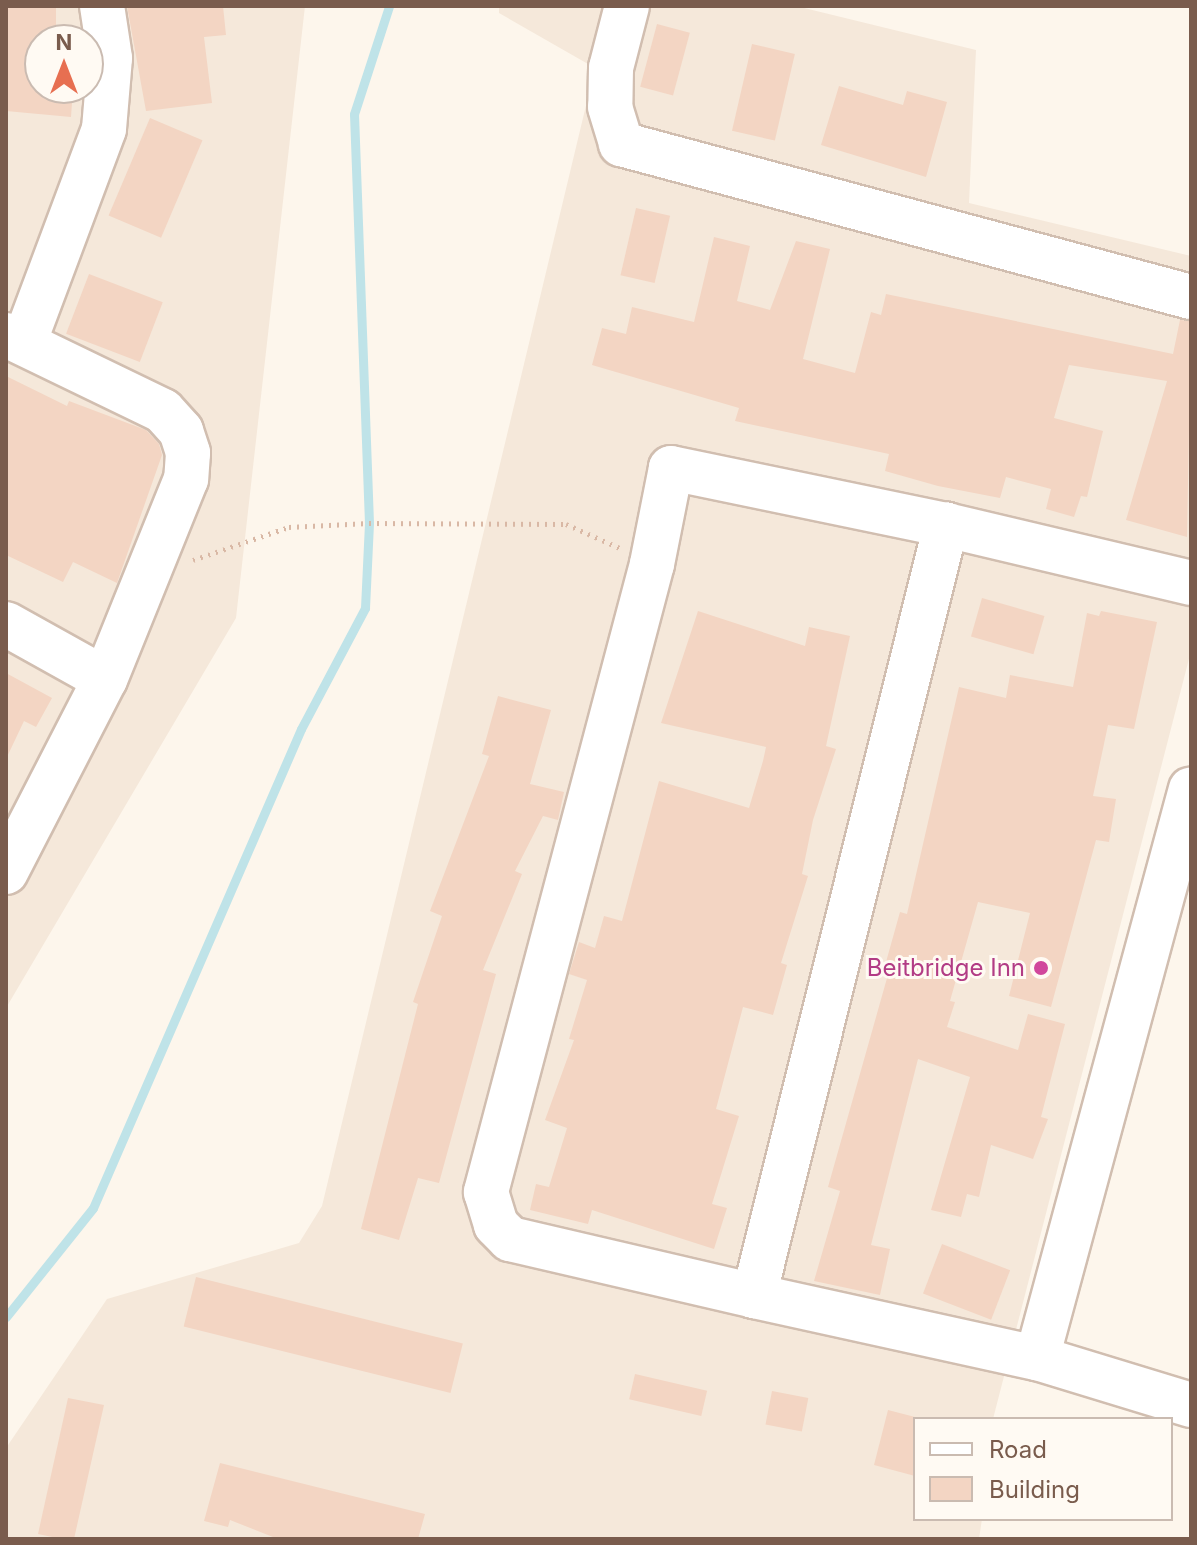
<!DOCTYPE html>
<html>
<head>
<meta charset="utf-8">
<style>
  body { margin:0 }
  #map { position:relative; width:1197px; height:1545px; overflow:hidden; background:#fdf6ec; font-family:Inter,sans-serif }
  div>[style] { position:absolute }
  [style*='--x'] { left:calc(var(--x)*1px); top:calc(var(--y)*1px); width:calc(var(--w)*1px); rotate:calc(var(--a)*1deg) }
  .residential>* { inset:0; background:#f5e8da }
  .stream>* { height:9px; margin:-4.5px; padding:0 4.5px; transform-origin:4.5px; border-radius:4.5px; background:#bfe3e8 }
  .building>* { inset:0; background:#f3d5c3; transform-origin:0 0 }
  .path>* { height:5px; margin-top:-2.5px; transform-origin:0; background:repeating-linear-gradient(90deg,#d9b8a5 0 2px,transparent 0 8px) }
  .roads { filter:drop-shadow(2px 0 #d1beb0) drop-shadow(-2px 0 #d1beb0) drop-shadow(0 2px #d1beb0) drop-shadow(0 -2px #d1beb0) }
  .minor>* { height:44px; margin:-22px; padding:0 22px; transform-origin:22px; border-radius:22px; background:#fff }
  .dots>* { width:22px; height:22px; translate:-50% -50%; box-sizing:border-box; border:4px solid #fffaf3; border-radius:50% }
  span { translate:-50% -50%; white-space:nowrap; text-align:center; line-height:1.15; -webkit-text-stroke:6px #fffaf3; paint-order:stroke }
  .hotel-label { font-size:24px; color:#b23c85 }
  .right { translate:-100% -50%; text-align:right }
  .frame { position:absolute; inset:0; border:8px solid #7a5c4d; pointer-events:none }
  .legend { position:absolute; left:913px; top:1417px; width:260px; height:104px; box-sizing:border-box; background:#fffaf3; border:2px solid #cabbb1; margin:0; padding:10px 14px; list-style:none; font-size:24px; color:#7a5c4d }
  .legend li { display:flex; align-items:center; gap:16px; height:40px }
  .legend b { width:40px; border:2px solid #cabbb1 }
  .north { position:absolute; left:24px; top:24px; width:80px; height:80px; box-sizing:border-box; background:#fffaf3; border:2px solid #cabbb1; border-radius:50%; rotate:0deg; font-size:22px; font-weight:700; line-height:32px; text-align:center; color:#7a5c4d }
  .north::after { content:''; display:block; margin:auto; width:28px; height:36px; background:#e76f51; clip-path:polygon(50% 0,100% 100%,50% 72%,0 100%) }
</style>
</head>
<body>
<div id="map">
  <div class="residential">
    <i style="clip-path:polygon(evenodd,6px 6px,305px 6px,236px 618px,6px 1008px,6px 6px,40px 40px,88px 40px,88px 88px,40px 88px,40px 40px)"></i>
    <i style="clip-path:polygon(499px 6px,796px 6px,976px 50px,969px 203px,1191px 256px,1191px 651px,993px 1419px,915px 1419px,915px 1519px,982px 1519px,979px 1539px,6px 1539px,6px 1448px,107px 1299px,299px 1243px,322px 1206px,595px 68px,499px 13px)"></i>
  </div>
  <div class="stream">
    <i style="--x:6;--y:1317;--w:139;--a:-51.4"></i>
    <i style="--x:93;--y:1208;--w:522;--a:-66.53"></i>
    <i style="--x:301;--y:729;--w:137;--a:-62.1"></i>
    <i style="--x:365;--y:608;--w:85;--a:-87.3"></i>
    <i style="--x:369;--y:523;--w:409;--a:-92.1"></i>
    <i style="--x:354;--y:114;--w:114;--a:-72"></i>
  </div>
  <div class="building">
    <i style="clip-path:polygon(6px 6px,56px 6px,56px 40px,40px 40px,40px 88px,73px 88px,71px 117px,6px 111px)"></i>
    <i style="clip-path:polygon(127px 6px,223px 6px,226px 35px,204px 37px,212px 103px,146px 111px)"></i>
    <i style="left:657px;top:24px;width:34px;height:65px;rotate:15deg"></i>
    <i style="left:752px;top:44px;width:44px;height:89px;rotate:13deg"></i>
    <i style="clip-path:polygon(839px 86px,903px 105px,907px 91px,947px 102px,926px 177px,821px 145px)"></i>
    <i style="left:150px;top:118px;width:57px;height:106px;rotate:23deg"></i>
    <i style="left:636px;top:208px;width:35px;height:69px;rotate:13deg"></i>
    <i style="clip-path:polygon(714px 237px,750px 246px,737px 301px,770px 310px,796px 241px,830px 249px,803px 359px,855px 373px,871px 312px,881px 315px,886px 294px,1173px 354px,1180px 320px,1191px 321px,1187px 537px,1126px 520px,1167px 381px,1069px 365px,1054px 418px,1103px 431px,1087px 497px,1081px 496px,1074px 517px,1046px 509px,1051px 489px,1006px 477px,1000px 498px,938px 486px,885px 471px,889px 454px,735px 421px,739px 408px,592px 365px,602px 328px,626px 334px,632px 307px,694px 322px)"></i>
    <i style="left:89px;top:274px;width:79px;height:64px;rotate:21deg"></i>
    <i style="clip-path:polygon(6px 376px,67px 406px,69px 401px,146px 430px,159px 444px,162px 455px,117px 583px,73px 562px,63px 582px,6px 555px)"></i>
    <i style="left:982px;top:598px;width:65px;height:40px;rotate:16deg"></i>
    <i style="clip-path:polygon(698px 611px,805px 646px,809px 627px,850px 636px,826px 746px,836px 749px,813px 820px,802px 874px,808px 876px,781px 963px,787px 965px,773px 1015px,743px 1007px,716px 1109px,739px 1116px,712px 1204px,727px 1208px,714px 1249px,592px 1210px,588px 1224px,530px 1210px,536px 1184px,549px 1187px,567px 1128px,545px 1120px,574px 1040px,569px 1039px,587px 980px,569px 974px,579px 942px,595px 948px,604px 916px,622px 921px,659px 781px,749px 808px,763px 761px,766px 747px,661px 723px)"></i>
    <i style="clip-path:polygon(1101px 611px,1157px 622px,1134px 729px,1108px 725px,1093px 796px,1116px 799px,1109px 842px,1096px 840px,1051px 1007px,1009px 996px,1030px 913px,978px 902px,950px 1001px,955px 1002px,947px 1027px,1018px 1050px,1028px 1014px,1065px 1024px,1041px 1117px,1048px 1119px,1033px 1159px,991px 1145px,979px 1197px,967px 1194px,961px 1217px,931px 1210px,970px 1077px,918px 1059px,871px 1245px,890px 1249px,880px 1295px,814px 1281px,840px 1191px,828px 1187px,891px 964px,886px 962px,900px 912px,907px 914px,959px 687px,1006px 698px,1010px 675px,1073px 687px,1087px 613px,1099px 616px)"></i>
    <i style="clip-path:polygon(6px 673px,52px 698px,36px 727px,24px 721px,6px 759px)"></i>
    <i style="clip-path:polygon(498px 696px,551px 710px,530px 784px,564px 792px,558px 820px,543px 816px,515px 871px,522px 874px,483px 970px,496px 974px,439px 1183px,418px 1178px,399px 1240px,361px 1229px,418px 1004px,413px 1002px,442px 916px,430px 911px,489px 756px,482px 754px)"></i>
    <i style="left:942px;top:1244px;width:73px;height:53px;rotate:21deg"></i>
    <i style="left:196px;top:1277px;width:275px;height:51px;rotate:14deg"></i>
    <i style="left:635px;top:1374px;width:74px;height:26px;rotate:13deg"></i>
    <i style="left:772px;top:1391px;width:37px;height:34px;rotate:11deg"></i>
    <i style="clip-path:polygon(68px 1398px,104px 1405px,74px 1539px,62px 1539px,38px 1534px)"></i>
    <i style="clip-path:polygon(888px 1410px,915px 1417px,915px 1476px,874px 1465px)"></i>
    <i style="clip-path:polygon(220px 1463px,425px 1514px,418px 1539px,278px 1539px,230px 1520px,228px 1527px,204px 1521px)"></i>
  </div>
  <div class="path">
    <i style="--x:193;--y:560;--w:102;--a:-19"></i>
    <i style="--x:289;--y:527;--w:80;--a:-2.9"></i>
    <i style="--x:369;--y:523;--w:197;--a:0.3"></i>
    <i style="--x:566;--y:524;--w:59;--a:24"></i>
  </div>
  <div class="roads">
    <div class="minor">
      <i style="--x:627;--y:6;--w:64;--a:104.5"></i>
      <i style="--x:611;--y:68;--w:39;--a:91"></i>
      <i style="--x:610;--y:107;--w:39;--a:73"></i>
      <i style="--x:621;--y:144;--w:590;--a:15.03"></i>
      <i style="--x:6;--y:335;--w:174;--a:25.8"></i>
      <i style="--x:163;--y:411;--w:27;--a:48"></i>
      <i style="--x:181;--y:431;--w:23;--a:72"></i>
      <i style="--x:188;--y:453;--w:26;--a:94"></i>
      <i style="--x:186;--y:479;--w:216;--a:112"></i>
      <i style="--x:24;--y:343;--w:228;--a:-69.5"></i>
      <i style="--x:104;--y:129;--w:71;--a:-85.2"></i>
      <i style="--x:110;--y:58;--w:53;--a:-98.7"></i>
      <i style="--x:946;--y:525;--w:252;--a:13.3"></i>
      <i style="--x:6;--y:624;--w:113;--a:29.1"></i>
      <i style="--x:105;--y:679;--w:217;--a:117.2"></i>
      <i style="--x:754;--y:1296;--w:795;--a:-76.02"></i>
      <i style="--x:946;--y:525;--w:281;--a:-168.3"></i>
      <i style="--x:671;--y:468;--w:98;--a:101.2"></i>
      <i style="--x:652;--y:564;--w:650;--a:104.81"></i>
      <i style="--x:486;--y:1192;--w:34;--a:73"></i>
      <i style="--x:496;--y:1225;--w:20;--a:45"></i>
      <i style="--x:510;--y:1239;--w:251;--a:13.1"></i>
      <i style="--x:754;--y:1296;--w:290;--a:12.4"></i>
      <i style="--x:1037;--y:1358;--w:161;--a:17"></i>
      <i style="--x:1037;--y:1358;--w:589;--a:-74.86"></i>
    </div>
  </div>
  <div class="dots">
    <i style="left:1041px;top:968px;background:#d1479c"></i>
  </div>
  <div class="hotel-label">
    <span class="right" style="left:1025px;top:968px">Beitbridge Inn</span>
  </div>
  <div class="frame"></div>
  <ul class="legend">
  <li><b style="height:10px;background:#fff"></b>Road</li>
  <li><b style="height:22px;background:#f3d5c3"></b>Building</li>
  </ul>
  <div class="north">N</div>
</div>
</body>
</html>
